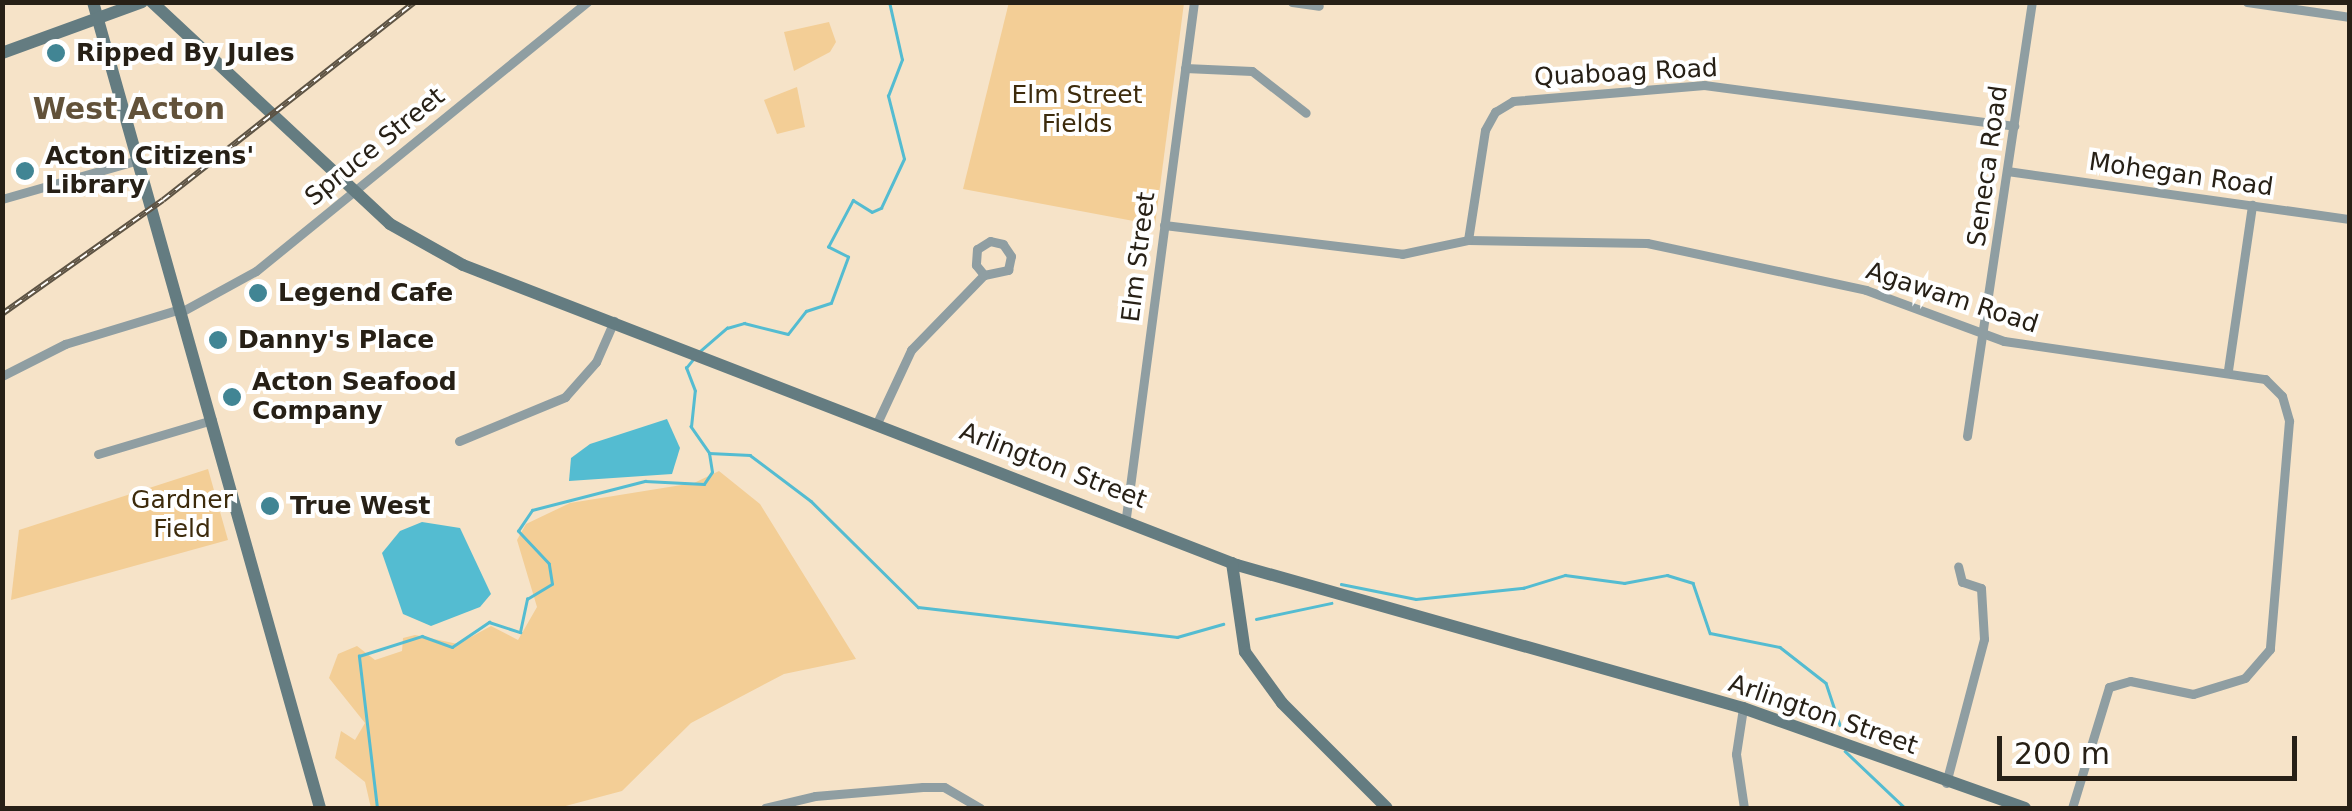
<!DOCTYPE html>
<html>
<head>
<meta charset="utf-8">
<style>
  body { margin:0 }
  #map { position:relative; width:2352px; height:811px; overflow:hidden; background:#f6e3c8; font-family:"DejaVu Sans",sans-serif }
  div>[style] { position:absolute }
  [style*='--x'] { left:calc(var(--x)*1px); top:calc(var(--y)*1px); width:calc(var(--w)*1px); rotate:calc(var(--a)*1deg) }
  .green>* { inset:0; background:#f3ce96 }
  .water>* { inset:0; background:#54bcd1 }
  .stream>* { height:2.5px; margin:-1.25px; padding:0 1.25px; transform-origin:1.25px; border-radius:1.25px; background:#54bcd1 }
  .street>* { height:9px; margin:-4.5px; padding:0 4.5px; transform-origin:4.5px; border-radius:4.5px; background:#8f9ea2 }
  .secondary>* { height:12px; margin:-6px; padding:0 6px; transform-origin:6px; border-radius:6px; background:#647c81 }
  .rail>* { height:6px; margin-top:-3px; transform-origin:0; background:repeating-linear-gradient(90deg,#fff 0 8px,#5d5344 0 16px); box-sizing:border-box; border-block:2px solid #5d5344 }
  .dots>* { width:28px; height:28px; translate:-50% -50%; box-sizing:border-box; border:5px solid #fff; border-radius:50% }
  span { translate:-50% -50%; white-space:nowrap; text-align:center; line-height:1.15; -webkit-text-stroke:8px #fff; paint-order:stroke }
  .poi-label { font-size:25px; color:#272016; font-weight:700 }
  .left { translate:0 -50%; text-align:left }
  .street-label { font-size:25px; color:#272016 }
  .park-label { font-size:25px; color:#3d2b0c }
  .quarter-label { font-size:30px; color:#62523a; font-weight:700 }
  .frame { position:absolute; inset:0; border:5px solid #272016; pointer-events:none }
  .scale { position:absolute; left:1997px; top:736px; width:300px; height:45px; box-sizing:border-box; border:5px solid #272016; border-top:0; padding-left:12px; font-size:30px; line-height:35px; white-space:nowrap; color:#272016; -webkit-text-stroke:8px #fff; paint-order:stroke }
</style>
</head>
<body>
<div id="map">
  <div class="green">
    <i style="clip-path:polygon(1009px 2px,1184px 3px,1155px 225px,963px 189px)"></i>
    <i style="clip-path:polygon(829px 22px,836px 42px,830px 52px,794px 71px,784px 32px)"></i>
    <i style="clip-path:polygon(797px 87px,805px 127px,777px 134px,764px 100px)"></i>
    <i style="clip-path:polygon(208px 469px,228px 540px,11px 600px,19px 530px)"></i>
    <i style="clip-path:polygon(719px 471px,760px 504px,856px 659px,784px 674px,691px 723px,622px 791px,558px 808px,371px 808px,365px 782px,335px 758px,341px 731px,355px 740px,365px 723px,329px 678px,338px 654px,357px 646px,375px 660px,402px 651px,403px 638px,415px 635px,458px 644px,491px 626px,518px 640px,537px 607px,517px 540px,526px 524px,570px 503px,694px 483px)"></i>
  </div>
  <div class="water">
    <i style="clip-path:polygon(667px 419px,680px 448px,672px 474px,569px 481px,571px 458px,590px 444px)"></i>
    <i style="clip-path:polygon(422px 522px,460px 528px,491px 594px,480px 607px,431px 626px,403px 614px,382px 553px,400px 531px)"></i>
  </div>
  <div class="stream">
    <i style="--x:699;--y:352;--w:37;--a:-41"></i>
    <i style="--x:727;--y:328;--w:18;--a:-16"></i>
    <i style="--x:744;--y:323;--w:45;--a:14"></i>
    <i style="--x:788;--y:334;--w:29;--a:-52"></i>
    <i style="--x:806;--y:311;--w:26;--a:-18"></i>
    <i style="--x:831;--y:303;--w:49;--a:-69.7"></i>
    <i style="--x:848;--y:257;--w:22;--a:-153"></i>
    <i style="--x:828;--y:247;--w:53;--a:-62"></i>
    <i style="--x:853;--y:200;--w:22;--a:32"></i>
    <i style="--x:872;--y:212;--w:10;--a:-24"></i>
    <i style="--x:881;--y:208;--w:54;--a:-64.9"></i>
    <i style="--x:904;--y:159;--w:65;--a:-104.3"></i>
    <i style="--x:888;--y:96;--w:39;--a:-69"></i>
    <i style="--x:902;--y:60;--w:59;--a:-102.6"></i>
    <i style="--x:709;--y:453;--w:41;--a:2.8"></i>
    <i style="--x:750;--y:455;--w:76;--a:37"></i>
    <i style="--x:811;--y:501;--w:151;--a:44.7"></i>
    <i style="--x:918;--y:607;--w:261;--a:6.6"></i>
    <i style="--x:1177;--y:637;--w:48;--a:-15.8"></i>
    <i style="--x:1341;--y:584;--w:76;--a:11.3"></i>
    <i style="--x:1416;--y:599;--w:108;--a:-5.9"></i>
    <i style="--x:1523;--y:588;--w:44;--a:-17.2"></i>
    <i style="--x:1565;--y:575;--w:60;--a:7.7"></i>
    <i style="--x:1624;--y:583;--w:44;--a:-10.5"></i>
    <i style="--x:1667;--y:575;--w:27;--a:17"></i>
    <i style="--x:1693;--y:583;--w:53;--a:71.2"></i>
    <i style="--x:1710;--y:633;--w:71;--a:11.3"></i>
    <i style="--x:1780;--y:647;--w:58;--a:38"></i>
    <i style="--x:1826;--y:683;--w:44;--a:71.6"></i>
    <i style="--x:1256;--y:619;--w:77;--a:-12"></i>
    <i style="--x:1845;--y:751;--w:83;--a:43.5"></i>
    <i style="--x:377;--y:808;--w:153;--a:-96.8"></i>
    <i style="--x:359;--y:656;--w:66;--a:-17.6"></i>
    <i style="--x:422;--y:636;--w:32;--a:20"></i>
    <i style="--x:452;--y:647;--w:45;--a:-34"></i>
    <i style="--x:489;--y:622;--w:33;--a:18"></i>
    <i style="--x:520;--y:632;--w:34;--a:-78"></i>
    <i style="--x:527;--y:599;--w:29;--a:-31"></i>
    <i style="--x:552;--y:584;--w:20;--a:-99"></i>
    <i style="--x:549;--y:564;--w:45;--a:-133.2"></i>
    <i style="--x:518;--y:531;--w:25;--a:-56"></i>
    <i style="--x:532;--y:510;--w:117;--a:-14.4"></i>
    <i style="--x:645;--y:481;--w:59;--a:2.9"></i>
    <i style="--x:704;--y:484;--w:14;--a:-56"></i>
    <i style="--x:712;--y:472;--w:19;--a:-99"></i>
    <i style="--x:709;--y:453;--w:32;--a:-125"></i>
    <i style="--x:691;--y:427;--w:36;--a:-84"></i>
    <i style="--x:695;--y:391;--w:25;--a:-111"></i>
    <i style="--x:686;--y:368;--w:13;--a:-51"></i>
  </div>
  <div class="street">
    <i style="--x:1292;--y:2;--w:27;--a:8"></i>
    <i style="--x:2247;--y:2;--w:104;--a:8.3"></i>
    <i style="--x:1185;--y:68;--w:67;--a:2.6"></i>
    <i style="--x:1252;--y:71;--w:68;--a:37.9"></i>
    <i style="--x:2007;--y:171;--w:346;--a:8"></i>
    <i style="--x:2;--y:199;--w:141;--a:-16"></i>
    <i style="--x:1164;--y:225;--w:240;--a:6.9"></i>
    <i style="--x:1402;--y:254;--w:67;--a:-12"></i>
    <i style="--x:1468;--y:240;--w:179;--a:1"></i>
    <i style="--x:1647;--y:243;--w:224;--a:12.1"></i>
    <i style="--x:1866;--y:290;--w:147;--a:20.3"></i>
    <i style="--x:2004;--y:341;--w:264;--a:8.3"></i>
    <i style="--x:2265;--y:379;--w:24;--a:45"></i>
    <i style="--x:2282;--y:396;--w:26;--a:74"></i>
    <i style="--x:2289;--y:421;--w:229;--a:94.8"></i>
    <i style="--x:2270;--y:649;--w:38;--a:131"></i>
    <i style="--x:2245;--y:678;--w:54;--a:162.9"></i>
    <i style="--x:2193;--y:694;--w:64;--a:-168.3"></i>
    <i style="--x:2130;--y:681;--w:22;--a:164"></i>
    <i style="--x:2109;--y:687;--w:127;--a:107"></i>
    <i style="--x:1468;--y:240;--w:111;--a:-81.2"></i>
    <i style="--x:1485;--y:130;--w:21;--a:-61"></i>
    <i style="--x:1495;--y:112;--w:21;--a:-31"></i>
    <i style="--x:1513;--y:101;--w:192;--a:-4.8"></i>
    <i style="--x:1704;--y:85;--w:313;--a:7.5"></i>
    <i style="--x:181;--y:312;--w:85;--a:-28.7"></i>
    <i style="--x:256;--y:271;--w:427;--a:-39.1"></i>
    <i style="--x:2228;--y:370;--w:167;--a:-81.7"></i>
    <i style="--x:2;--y:376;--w:71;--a:-26.9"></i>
    <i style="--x:65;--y:344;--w:120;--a:-16.9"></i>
    <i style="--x:877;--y:423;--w:81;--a:-65"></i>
    <i style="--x:911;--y:350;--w:105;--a:-45.8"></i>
    <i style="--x:984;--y:275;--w:25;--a:-12"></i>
    <i style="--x:1008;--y:270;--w:14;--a:-78"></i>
    <i style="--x:1011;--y:256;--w:14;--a:-124"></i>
    <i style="--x:1003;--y:244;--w:13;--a:-167"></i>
    <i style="--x:990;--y:241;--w:15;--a:148"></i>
    <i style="--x:977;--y:249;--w:16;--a:94"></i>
    <i style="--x:976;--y:265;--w:13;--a:51"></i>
    <i style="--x:1967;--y:436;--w:439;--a:-81.5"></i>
    <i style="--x:459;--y:441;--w:115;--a:-22.5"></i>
    <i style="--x:565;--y:397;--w:47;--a:-48.5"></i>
    <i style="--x:596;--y:362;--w:45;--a:-66.3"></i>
    <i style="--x:98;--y:454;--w:119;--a:-16.6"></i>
    <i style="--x:1126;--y:517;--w:519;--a:-82.48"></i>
    <i style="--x:1743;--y:708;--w:47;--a:98.7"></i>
    <i style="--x:1736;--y:754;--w:55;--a:81.6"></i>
    <i style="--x:1946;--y:783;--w:149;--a:-75.2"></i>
    <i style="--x:1984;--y:639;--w:51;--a:-93.4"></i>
    <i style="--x:1981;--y:588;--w:20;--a:-162"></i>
    <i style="--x:1962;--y:582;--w:16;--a:-104"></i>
    <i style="--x:765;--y:808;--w:51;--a:-13.5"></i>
    <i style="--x:815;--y:796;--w:108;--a:-4.8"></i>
    <i style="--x:923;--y:787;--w:21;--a:0"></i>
    <i style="--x:944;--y:787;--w:42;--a:30.3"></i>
  </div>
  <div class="secondary">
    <i style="--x:93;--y:2;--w:837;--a:74.27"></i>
    <i style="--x:152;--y:2;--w:325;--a:43"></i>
    <i style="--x:390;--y:224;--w:84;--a:29.3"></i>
    <i style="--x:463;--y:265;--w:830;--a:21.19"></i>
    <i style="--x:1237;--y:565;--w:526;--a:15.78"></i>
    <i style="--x:1743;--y:708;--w:299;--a:19.5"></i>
    <i style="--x:2;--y:53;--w:149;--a:-20"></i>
    <i style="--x:1232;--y:563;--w:90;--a:81.7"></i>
    <i style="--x:1245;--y:652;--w:63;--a:54"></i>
    <i style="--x:1282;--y:703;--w:148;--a:45"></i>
  </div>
  <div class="rail">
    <i style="--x:2;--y:314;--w:197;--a:-35.3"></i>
    <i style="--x:163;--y:200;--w:320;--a:-38.2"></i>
  </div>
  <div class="dots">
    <i style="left:56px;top:53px;background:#418594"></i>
    <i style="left:25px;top:171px;background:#418594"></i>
    <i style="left:258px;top:293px;background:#418594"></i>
    <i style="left:218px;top:340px;background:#418594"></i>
    <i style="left:232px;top:397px;background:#418594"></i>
    <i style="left:270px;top:506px;background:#418594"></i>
  </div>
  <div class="poi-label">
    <span class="left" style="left:76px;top:53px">Ripped By Jules</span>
    <span class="left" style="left:45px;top:171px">Acton Citizens'<br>Library</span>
    <span class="left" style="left:278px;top:293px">Legend Cafe</span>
    <span class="left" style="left:238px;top:340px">Danny's Place</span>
    <span class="left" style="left:252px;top:397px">Acton Seafood<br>Company</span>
    <span class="left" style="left:290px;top:506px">True West</span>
  </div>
  <div class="street-label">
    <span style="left:1626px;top:73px;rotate:-3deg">Quaboag Road</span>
    <span style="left:375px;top:147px;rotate:-39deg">Spruce Street</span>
    <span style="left:1988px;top:166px;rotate:-82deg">Seneca Road</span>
    <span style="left:2181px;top:175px;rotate:8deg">Mohegan Road</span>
    <span style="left:1139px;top:257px;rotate:-83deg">Elm Street</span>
    <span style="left:1952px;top:298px;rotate:18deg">Agawam Road</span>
    <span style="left:1053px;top:466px;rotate:21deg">Arlington Street</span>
    <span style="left:1823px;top:715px;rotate:19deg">Arlington Street</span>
  </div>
  <div class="park-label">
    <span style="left:1077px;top:110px">Elm Street<br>Fields</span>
    <span style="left:182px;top:515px">Gardner<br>Field</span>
  </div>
  <div class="quarter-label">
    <span style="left:129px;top:109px">West Acton</span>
  </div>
  <div class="frame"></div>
  <div class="scale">200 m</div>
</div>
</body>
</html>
